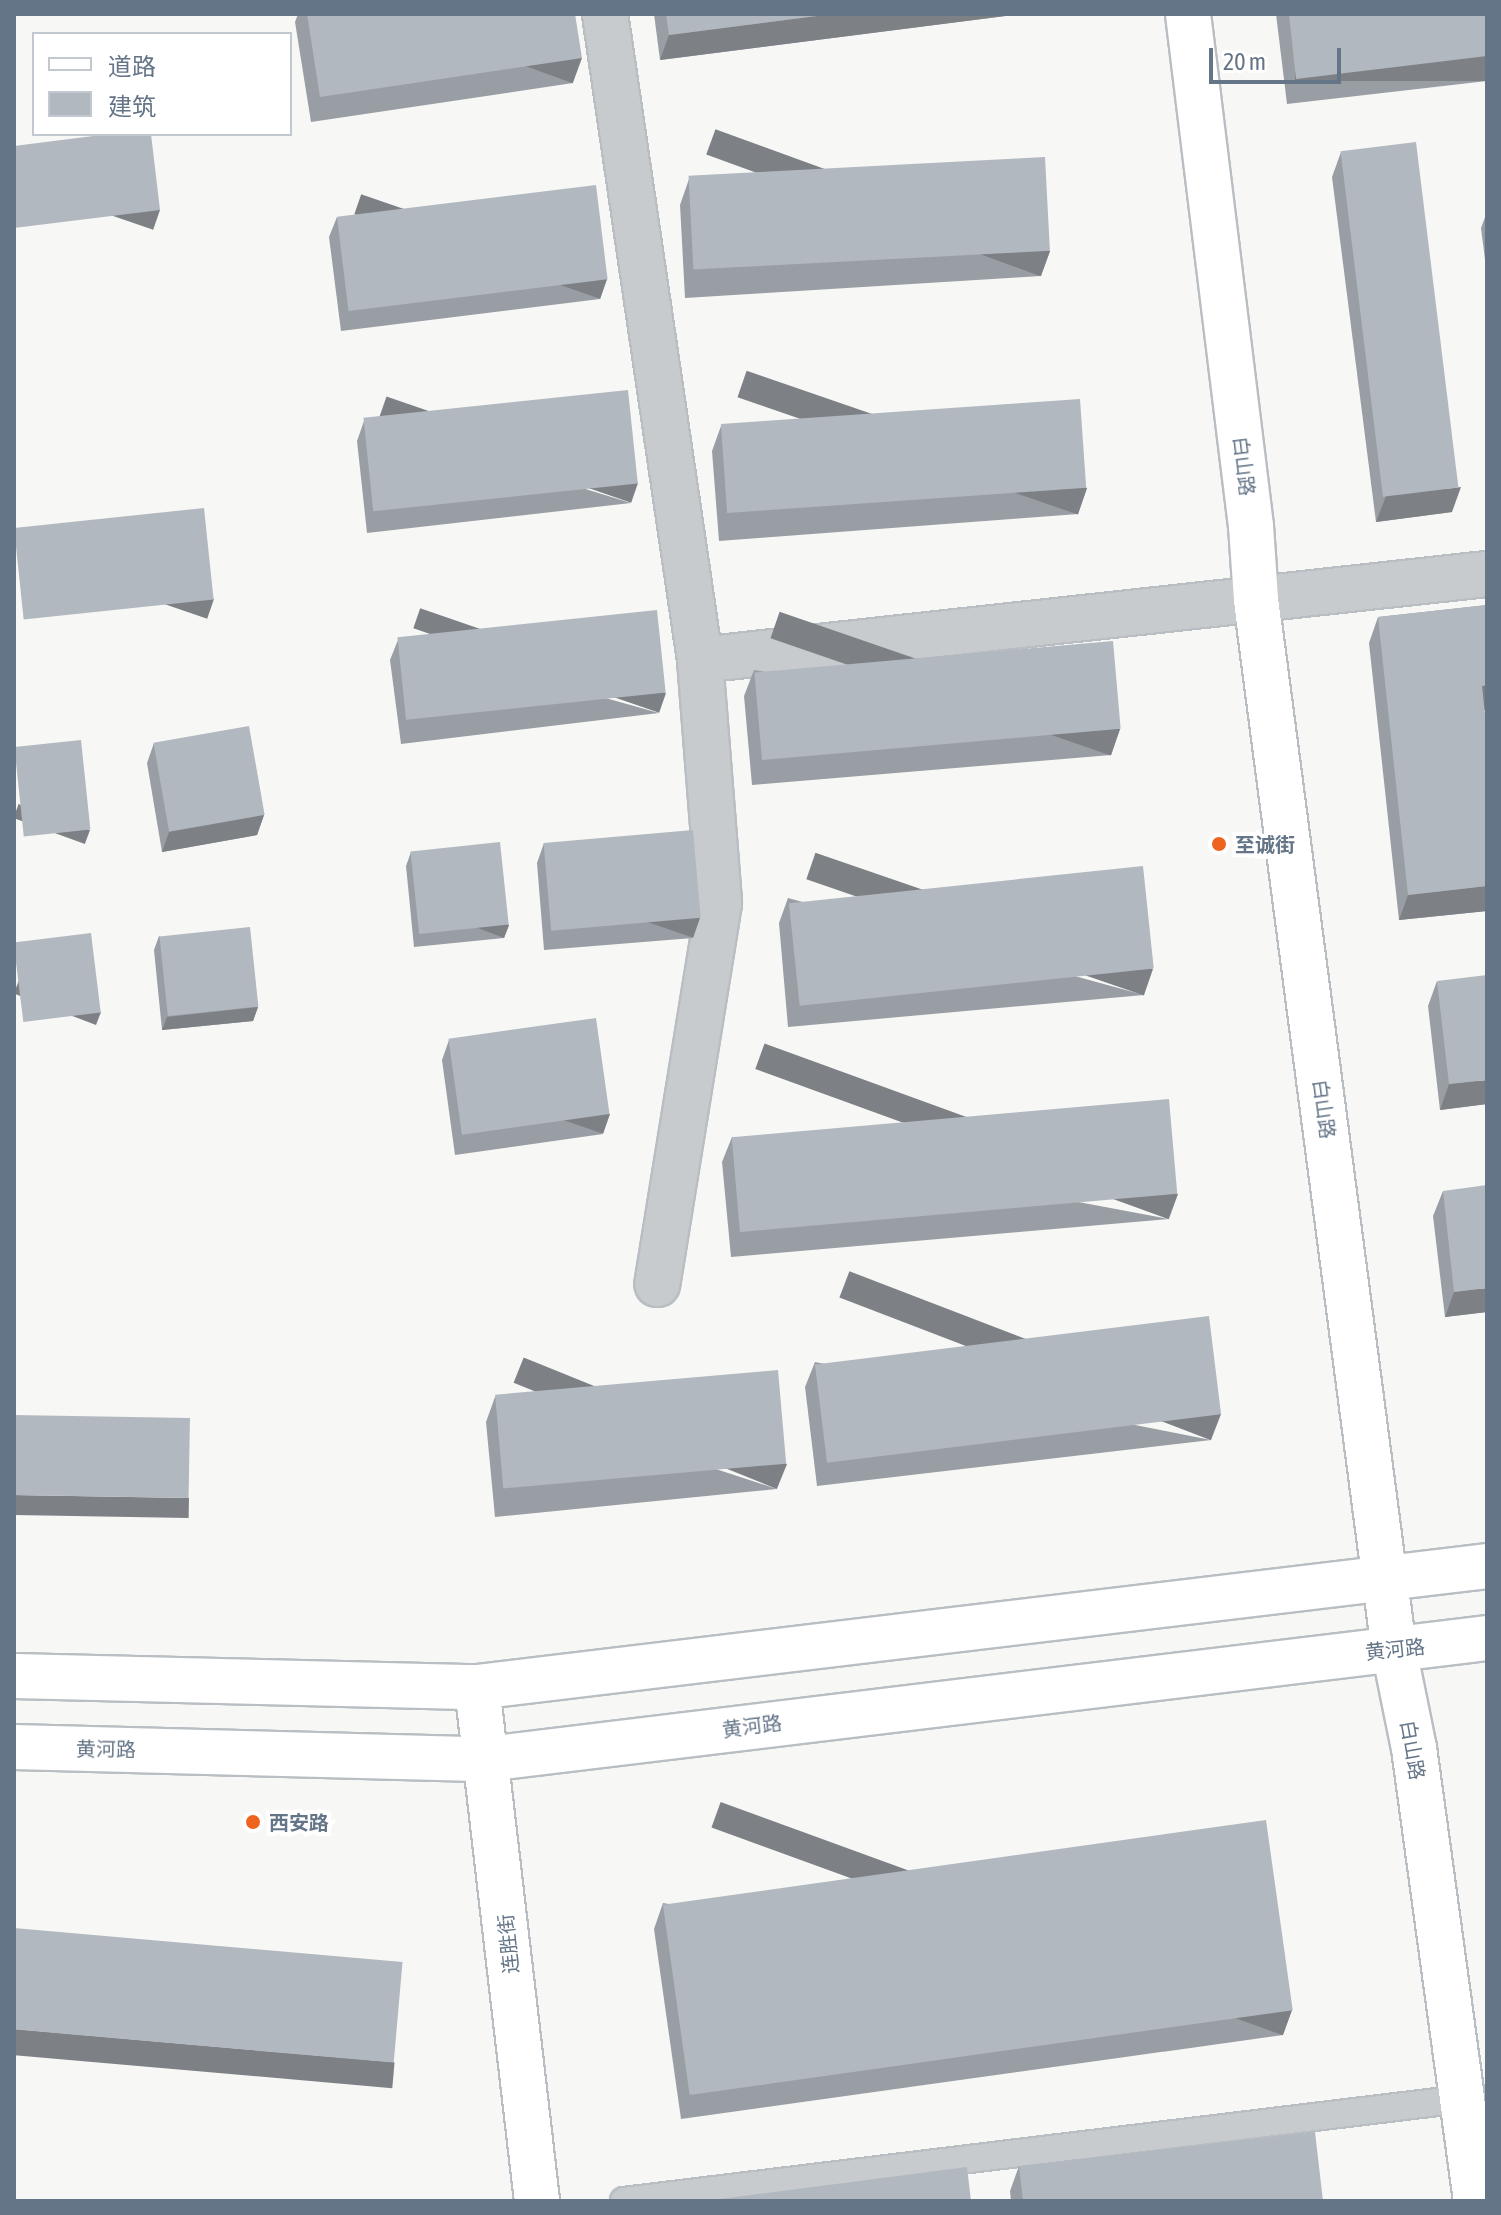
<!DOCTYPE html>
<html>
<head>
<meta charset="utf-8">
<style>
  body { margin:0 }
  #map { position:relative; width:1501px; height:2215px; overflow:hidden; background:#f7f8f5; font-family:"Asap Condensed","Noto Sans SC",sans-serif }
  div>[style] { position:absolute }
  [style*='--x'] { left:calc(var(--x)*1px); top:calc(var(--y)*1px); width:calc(var(--w)*1px); rotate:calc(var(--a)*1deg) }
  .roads { filter:drop-shadow(2px 0 #b9bec3) drop-shadow(-2px 0 #b9bec3) drop-shadow(0 2px #b9bec3) drop-shadow(0 -2px #b9bec3) }
  .lane>* { height:26px; margin:-13px; padding:0 13px; transform-origin:13px; border-radius:13px; background:#c7cbce }
  .street>* { height:44px; margin:-22px; padding:0 22px; transform-origin:22px; border-radius:22px; background:#c7cbce }
  .secondary>* { height:44px; margin:-22px; padding:0 22px; transform-origin:22px; border-radius:22px; background:#fff }
  .primary>* { height:44px; margin:-22px; padding:0 22px; transform-origin:22px; border-radius:22px; background:#fff }
  .wall>* { inset:0; background:#999ea4 }
  .shaded-wall>* { inset:0; background:#7d8186; transform-origin:0 0 }
  .building>* { inset:0; background:#b2b8bf; transform-origin:0 0 }
  .dots>* { width:22px; height:22px; translate:-50% -50%; box-sizing:border-box; border:4px solid #fff; border-radius:50% }
  span { translate:-50% -50%; white-space:nowrap; text-align:center; line-height:1.15; -webkit-text-stroke:8px #fff; paint-order:stroke }
  .street-label { font-size:20px; color:#657588 }
  .poi-label { font-size:20px; color:#657588; font-weight:700 }
  .left { translate:0 -50%; text-align:left }
  .frame { position:absolute; inset:0; border:16px solid #657588; pointer-events:none }
  .legend { position:absolute; left:32px; top:32px; width:260px; height:104px; box-sizing:border-box; background:#fff; border:2px solid #c1c8cf; margin:0; padding:10px 14px; list-style:none; font-size:24px; color:#657588 }
  .legend li { display:flex; align-items:center; gap:16px; height:40px }
  .legend b { width:40px; border:2px solid #c1c8cf }
  .scale { position:absolute; left:1209px; top:48px; width:132px; height:36px; box-sizing:border-box; border:4px solid #657588; border-top:0; padding-left:10px; font-size:24px; line-height:28px; white-space:nowrap; color:#657588; -webkit-text-stroke:6px #fff; paint-order:stroke }
</style>
</head>
<body>
<div id="map">
  <div class="roads">
    <div class="lane">
      <i style="--x:624;--y:2201;--w:844;--a:-6.94"></i>
    </div>
    <div class="street">
      <i style="--x:605;--y:14;--w:653;--a:81.63"></i>
      <i style="--x:700;--y:660;--w:244;--a:85.5"></i>
      <i style="--x:719;--y:903;--w:386;--a:99.2"></i>
      <i style="--x:700;--y:660;--w:792;--a:-6.24"></i>
    </div>
    <div class="secondary">
      <i style="--x:1188;--y:14;--w:516;--a:82.99"></i>
      <i style="--x:1251;--y:526;--w:74;--a:86.1"></i>
      <i style="--x:1256;--y:600;--w:1059;--a:82.51"></i>
      <i style="--x:1394;--y:1650;--w:100;--a:78.5"></i>
      <i style="--x:1414;--y:1748;--w:457;--a:82.2"></i>
      <i style="--x:477;--y:1687;--w:517;--a:83.34"></i>
    </div>
    <div class="primary">
      <i style="--x:14;--y:1676;--w:463;--a:1.4"></i>
      <i style="--x:477;--y:1687;--w:1017;--a:-6.83"></i>
      <i style="--x:14;--y:1747;--w:473;--a:1.5"></i>
      <i style="--x:487;--y:1759;--w:1007;--a:-6.9"></i>
    </div>
  </div>
  <div class="wall">
    <i style="clip-path:polygon(298px 14px,575px 14px,573px 83px,311px 122px,295px 22px)"></i>
    <i style="clip-path:polygon(654px 14px,1021px 14px,660px 60px)"></i>
    <i style="clip-path:polygon(1276px 14px,1487px 14px,1487px 81px,1287px 104px)"></i>
    <i style="clip-path:polygon(1341px 152px,1452px 512px,1376px 522px,1332px 177px)"></i>
    <i style="clip-path:polygon(689px 179px,1050px 251px,1041px 276px,685px 298px,680px 205px)"></i>
    <i style="clip-path:polygon(1487px 212px,1487px 275px,1481px 228px)"></i>
    <i style="clip-path:polygon(337px 217px,607px 279px,600px 299px,341px 331px,329px 237px)"></i>
    <i style="clip-path:polygon(364px 421px,631px 503px,367px 533px,357px 441px)"></i>
    <i style="clip-path:polygon(721px 426px,1087px 488px,1078px 514px,719px 541px,712px 451px)"></i>
    <i style="clip-path:polygon(1487px 605px,1487px 710px,1484px 710px,1487px 734px,1487px 911px,1399px 920px,1369px 643px,1378px 617px)"></i>
    <i style="clip-path:polygon(398px 640px,659px 713px,401px 744px,390px 660px)"></i>
    <i style="clip-path:polygon(754px 670px,1120px 729px,1111px 755px,752px 785px,744px 696px)"></i>
    <i style="clip-path:polygon(154px 743px,264px 815px,257px 835px,162px 852px,147px 763px)"></i>
    <i style="clip-path:polygon(544px 843px,693px 938px,544px 950px,537px 863px)"></i>
    <i style="clip-path:polygon(411px 852px,509px 925px,504px 938px,414px 947px,406px 866px)"></i>
    <i style="clip-path:polygon(788px 898px,1144px 995px,788px 1027px,779px 923px)"></i>
    <i style="clip-path:polygon(159px 936px,258px 1007px,253px 1021px,162px 1030px,154px 950px)"></i>
    <i style="clip-path:polygon(1437px 981px,1487px 1104px,1440px 1110px,1428px 1006px)"></i>
    <i style="clip-path:polygon(449px 1040px,603px 1134px,455px 1155px,442px 1060px)"></i>
    <i style="clip-path:polygon(732px 1137px,1169px 1219px,731px 1257px,722px 1162px)"></i>
    <i style="clip-path:polygon(1443px 1191px,1487px 1312px,1445px 1317px,1433px 1216px)"></i>
    <i style="clip-path:polygon(815px 1362px,1211px 1440px,817px 1486px,805px 1387px)"></i>
    <i style="clip-path:polygon(495px 1397px,777px 1489px,495px 1517px,486px 1422px)"></i>
    <i style="clip-path:polygon(663px 1903px,1292px 2010px,1283px 2035px,681px 2119px,654px 1929px)"></i>
    <i style="clip-path:polygon(1019px 2166px,1323px 2201px,1011px 2201px,1010px 2191px)"></i>
  </div>
  <div class="shaded-wall">
    <i style="clip-path:polygon(832px 14px,1021px 14px,660px 60px,669px 35px)"></i>
    <i style="left:1487px;top:56px;width:25px;height:192px;rotate:90deg"></i>
    <i style="left:582px;top:58px;width:27px;height:265px;rotate:110deg"></i>
    <i style="left:160px;top:210px;width:21px;height:147px;rotate:109deg"></i>
    <i style="left:1050px;top:251px;width:27px;height:356px;rotate:110deg"></i>
    <i style="left:607px;top:279px;width:21px;height:260px;rotate:109deg"></i>
    <i style="left:638px;top:483px;width:21px;height:266px;rotate:109deg"></i>
    <i style="clip-path:polygon(1461px 487px,1452px 512px,1376px 522px,1386px 496px)"></i>
    <i style="left:1087px;top:488px;width:28px;height:360px;rotate:109deg"></i>
    <i style="left:214px;top:599px;width:21px;height:201px;rotate:109deg"></i>
    <i style="clip-path:polygon(1487px 685px,1487px 710px,1473px 711px,1482px 686px)"></i>
    <i style="left:666px;top:693px;width:21px;height:260px;rotate:109deg"></i>
    <i style="left:1120px;top:729px;width:28px;height:360px;rotate:109deg"></i>
    <i style="clip-path:polygon(264px 815px,257px 835px,162px 852px,169px 832px)"></i>
    <i style="left:90px;top:830px;width:15px;height:76px;rotate:110deg"></i>
    <i style="clip-path:polygon(1487px 886px,1487px 911px,1399px 920px,1408px 895px)"></i>
    <i style="left:700px;top:918px;width:21px;height:149px;rotate:109deg"></i>
    <i style="left:509px;top:925px;width:14px;height:90px;rotate:111deg"></i>
    <i style="left:1153px;top:969px;width:28px;height:357px;rotate:109deg"></i>
    <i style="clip-path:polygon(258px 1007px,253px 1021px,162px 1030px,167px 1017px)"></i>
    <i style="left:101px;top:1012px;width:14px;height:88px;rotate:111deg"></i>
    <i style="clip-path:polygon(1487px 1080px,1487px 1104px,1440px 1110px,1449px 1084px)"></i>
    <i style="left:610px;top:1114px;width:21px;height:148px;rotate:109deg"></i>
    <i style="left:1178px;top:1194px;width:27px;height:440px;rotate:110deg"></i>
    <i style="clip-path:polygon(1487px 1288px,1487px 1312px,1445px 1317px,1454px 1292px)"></i>
    <i style="left:1221px;top:1414px;width:28px;height:398px;rotate:111deg"></i>
    <i style="left:787px;top:1464px;width:27px;height:284px;rotate:112deg"></i>
    <i style="left:14px;top:1495px;width:175px;height:20px;rotate:1deg"></i>
    <i style="left:1292px;top:2010px;width:27px;height:608px;rotate:110deg"></i>
    <i style="left:14px;top:2029px;width:382px;height:26px;rotate:5deg"></i>
  </div>
  <div class="building">
    <i style="clip-path:polygon(307px 14px,575px 14px,582px 58px,320px 97px)"></i>
    <i style="clip-path:polygon(666px 14px,832px 14px,669px 35px)"></i>
    <i style="clip-path:polygon(1289px 14px,1487px 14px,1487px 56px,1296px 79px)"></i>
    <i style="clip-path:polygon(109px 134px,151px 134px,160px 210px,14px 228px,14px 146px)"></i>
    <i style="left:1416px;top:142px;width:348px;height:76px;rotate:83deg"></i>
    <i style="left:1045px;top:157px;width:94px;height:357px;rotate:87deg"></i>
    <i style="left:596px;top:185px;width:95px;height:261px;rotate:83deg"></i>
    <i style="left:628px;top:390px;width:94px;height:266px;rotate:84deg"></i>
    <i style="left:1080px;top:399px;width:89px;height:360px;rotate:86deg"></i>
    <i style="left:204px;top:508px;width:92px;height:191px;rotate:84deg"></i>
    <i style="clip-path:polygon(1487px 605px,1487px 685px,1482px 686px,1487px 734px,1487px 886px,1408px 895px,1378px 617px)"></i>
    <i style="left:657px;top:610px;width:83px;height:261px;rotate:84deg"></i>
    <i style="left:1113px;top:641px;width:88px;height:360px;rotate:85deg"></i>
    <i style="left:249px;top:726px;width:90px;height:97px;rotate:80deg"></i>
    <i style="left:81px;top:740px;width:90px;height:67px;rotate:84deg"></i>
    <i style="left:693px;top:830px;width:88px;height:150px;rotate:85deg"></i>
    <i style="left:500px;top:842px;width:83px;height:90px;rotate:84deg"></i>
    <i style="left:1143px;top:866px;width:103px;height:356px;rotate:84deg"></i>
    <i style="left:250px;top:927px;width:80px;height:91px;rotate:84deg"></i>
    <i style="left:91px;top:933px;width:80px;height:78px;rotate:83deg"></i>
    <i style="clip-path:polygon(1487px 975px,1487px 1080px,1449px 1084px,1437px 981px)"></i>
    <i style="left:596px;top:1018px;width:97px;height:149px;rotate:82deg"></i>
    <i style="left:1169px;top:1099px;width:95px;height:439px;rotate:85deg"></i>
    <i style="clip-path:polygon(1487px 1185px,1487px 1288px,1454px 1292px,1443px 1191px)"></i>
    <i style="left:1209px;top:1316px;width:99px;height:397px;rotate:83deg"></i>
    <i style="left:778px;top:1370px;width:94px;height:284px;rotate:85deg"></i>
    <i style="left:14px;top:1415px;width:176px;height:80px;rotate:1deg"></i>
    <i style="left:1266px;top:1820px;width:192px;height:609px;rotate:82deg"></i>
    <i style="left:14px;top:1928px;width:390px;height:101px;rotate:5deg"></i>
    <i style="clip-path:polygon(1315px 2132px,1323px 2201px,1023px 2201px,1019px 2166px)"></i>
    <i style="clip-path:polygon(967px 2167px,971px 2201px,705px 2201px)"></i>
  </div>
  <div class="dots">
    <i style="left:1219px;top:844px;background:#ee641e"></i>
    <i style="left:253px;top:1822px;background:#ee641e"></i>
  </div>
  <div class="street-label">
    <span style="left:1244px;top:466px;rotate:83deg">白山路</span>
    <span style="left:1324px;top:1109px;rotate:82deg">白山路</span>
    <span style="left:1395px;top:1649px;rotate:-6deg">黄河路</span>
    <span style="left:752px;top:1726px;rotate:-7deg">黄河路</span>
    <span style="left:106px;top:1749px;rotate:1deg">黄河路</span>
    <span style="left:1413px;top:1750px;rotate:80deg">白山路</span>
    <span style="left:508px;top:1944px;rotate:-96deg">连胜街</span>
  </div>
  <div class="poi-label">
    <span class="left" style="left:1235px;top:844px">至诚街</span>
    <span class="left" style="left:269px;top:1822px">西安路</span>
  </div>
  <div class="frame"></div>
  <ul class="legend">
  <li><b style="height:10px;background:#fff"></b>道路</li>
  <li><b style="height:22px;background:#b2b8bf"></b>建筑</li>
  </ul>
  <div class="scale">20 m</div>
</div>
</body>
</html>
